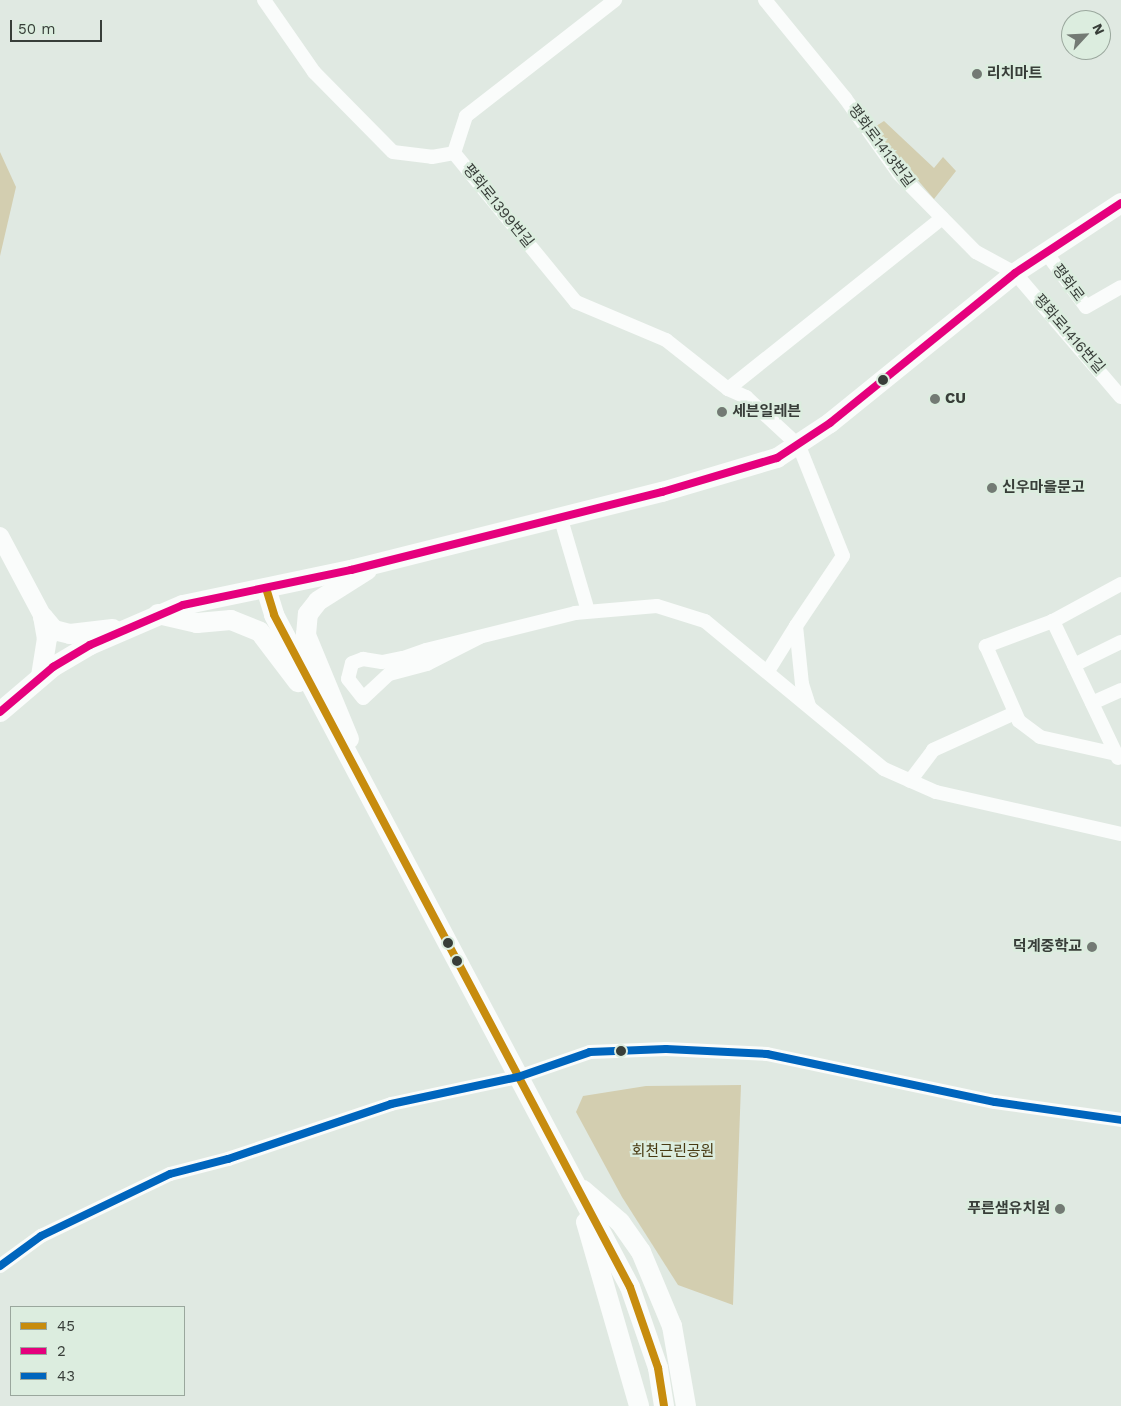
<!DOCTYPE html>
<html>
<head>
<meta charset="utf-8">
<style>
  body { margin:0 }
  #map { position:relative; width:1121px; height:1406px; overflow:hidden; background:#e0e9e2; font-family:"Work Sans","Noto Sans KR",sans-serif }
  div>[style] { position:absolute }
  [style*='--x'] { left:calc(var(--x)*1px); top:calc(var(--y)*1px); width:calc(var(--w)*1px); rotate:calc(var(--a)*1deg) }
  .green>* { inset:0; background:#d3ceb0 }
  .minor>* { height:14px; margin:-7px; padding:0 7px; transform-origin:7px; border-radius:7px; background:#fafcfb }
  .tertiary>* { height:18px; margin:-9px; padding:0 9px; transform-origin:9px; border-radius:9px; background:#fafcfb }
  .secondary>* { height:20px; margin:-10px; padding:0 10px; transform-origin:10px; border-radius:10px; background:#fafcfb }
  .bus-1>* { height:8px; margin:-4px; padding:0 4px; transform-origin:4px; border-radius:4px; background:#c78c0e }
  .bus-2>* { height:8px; margin:-4px; padding:0 4px; transform-origin:4px; border-radius:4px; background:#e5007d }
  .bus-3>* { height:8px; margin:-4px; padding:0 4px; transform-origin:4px; border-radius:4px; background:#0065bd }
  .dots>* { width:14px; height:14px; translate:-50% -50%; box-sizing:border-box; border:2px solid #dceddf; border-radius:50% }
  span { translate:-50% -50%; white-space:nowrap; text-align:center; line-height:1.15; -webkit-text-stroke:5px #dceddf; paint-order:stroke }
  .poi-label { font-size:15px; color:#383e39; font-weight:700 }
  .left { translate:0 -50%; text-align:left }
  .right { translate:-100% -50%; text-align:right }
  .street-label { font-size:15px; color:#383e39 }
  .park-label { font-size:15px; color:#483a12 }
  .legend { position:absolute; left:10px; top:1306px; width:175px; height:90px; box-sizing:border-box; background:#dceddf; border:1px solid #9aa79d; margin:0; padding:6px 9px; list-style:none; font-size:15px; color:#383e39 }
  .legend li { display:flex; align-items:center; gap:10px; height:25px }
  .legend b { width:25px; border:1px solid #9aa79d }
  .north { position:absolute; left:1061px; top:10px; width:50px; height:50px; box-sizing:border-box; background:#dceddf; border:1px solid #9aa79d; border-radius:50%; rotate:65deg; font-size:14px; font-weight:700; line-height:20px; text-align:center; color:#383e39 }
  .north::after { content:''; display:block; margin:auto; width:18px; height:22px; background:#737a74; clip-path:polygon(50% 0,100% 100%,50% 72%,0 100%) }
  .scale { position:absolute; left:10px; top:20px; width:92px; height:22px; box-sizing:border-box; border:2px solid #383e39; border-top:0; padding-left:6px; font-size:15px; line-height:18px; white-space:nowrap; color:#383e39; -webkit-text-stroke:4px #dceddf; paint-order:stroke }
</style>
</head>
<body>
<div id="map">
  <div class="green">
    <i style="clip-path:polygon(884px 121px,934px 168px,943px 157px,956px 171px,934px 199px,873px 128px)"></i>
    <i style="clip-path:polygon(0 152px,16px 187px,0 256px)"></i>
    <i style="clip-path:polygon(741px 1085px,733px 1305px,678px 1285px,622px 1197px,576px 1112px,583px 1096px,646px 1086px)"></i>
  </div>
  <div class="minor">
    <i style="--x:264;--y:0;--w:88;--a:55.2"></i>
    <i style="--x:314;--y:72;--w:112;--a:45.4"></i>
    <i style="--x:393;--y:152;--w:39;--a:7"></i>
    <i style="--x:432;--y:157;--w:22;--a:-10"></i>
    <i style="--x:454;--y:153;--w:193;--a:50.7"></i>
    <i style="--x:576;--y:302;--w:98;--a:22.9"></i>
    <i style="--x:666;--y:340;--w:79;--a:38.3"></i>
    <i style="--x:728;--y:389;--w:20;--a:24"></i>
    <i style="--x:746;--y:397;--w:72;--a:42.8"></i>
    <i style="--x:799;--y:446;--w:118;--a:68.2"></i>
    <i style="--x:843;--y:556;--w:84;--a:123.9"></i>
    <i style="--x:796;--y:626;--w:58;--a:84.1"></i>
    <i style="--x:802;--y:684;--w:23;--a:72"></i>
    <i style="--x:765;--y:0;--w:127;--a:50.8"></i>
    <i style="--x:845;--y:98;--w:93;--a:54.6"></i>
    <i style="--x:899;--y:174;--w:110;--a:45.4"></i>
    <i style="--x:976;--y:252;--w:44;--a:28.3"></i>
    <i style="--x:1015;--y:273;--w:163;--a:49.5"></i>
    <i style="--x:454;--y:153;--w:39;--a:-72"></i>
    <i style="--x:466;--y:116;--w:189;--a:-37.9"></i>
    <i style="--x:1045;--y:251;--w:69;--a:53.8"></i>
    <i style="--x:1086;--y:307;--w:40;--a:-29.7"></i>
    <i style="--x:728;--y:389;--w:274;--a:-38.6"></i>
    <i style="--x:560;--y:516;--w:99;--a:73.6"></i>
    <i style="--x:1053;--y:621;--w:72;--a:159.5"></i>
    <i style="--x:986;--y:646;--w:82;--a:66.3"></i>
    <i style="--x:1019;--y:721;--w:26;--a:37"></i>
    <i style="--x:1040;--y:737;--w:78;--a:12.6"></i>
    <i style="--x:480;--y:637;--w:59;--a:153"></i>
    <i style="--x:427;--y:664;--w:39;--a:165"></i>
    <i style="--x:389;--y:674;--w:35;--a:137"></i>
    <i style="--x:363;--y:698;--w:24;--a:-128"></i>
    <i style="--x:348;--y:679;--w:16;--a:-76"></i>
    <i style="--x:352;--y:663;--w:12;--a:-20"></i>
    <i style="--x:363;--y:659;--w:19;--a:9"></i>
    <i style="--x:382;--y:662;--w:21;--a:-11"></i>
    <i style="--x:403;--y:658;--w:24;--a:-19"></i>
    <i style="--x:426;--y:650;--w:154;--a:-13.9"></i>
    <i style="--x:575;--y:613;--w:82;--a:-4.9"></i>
    <i style="--x:657;--y:606;--w:50;--a:17.4"></i>
    <i style="--x:705;--y:621;--w:232;--a:39.6"></i>
    <i style="--x:884;--y:769;--w:57;--a:23.9"></i>
    <i style="--x:936;--y:792;--w:190;--a:12.8"></i>
    <i style="--x:1074;--y:665;--w:52;--a:-26.1"></i>
    <i style="--x:768;--y:671;--w:53;--a:-58.1"></i>
    <i style="--x:1092;--y:703;--w:32;--a:-24"></i>
    <i style="--x:1118;--y:758;--w:152;--a:-115.4"></i>
    <i style="--x:1053;--y:621;--w:77;--a:-28.6"></i>
    <i style="--x:910;--y:781;--w:39;--a:-53"></i>
    <i style="--x:933;--y:750;--w:90;--a:-24.3"></i>
    <i style="--x:0;--y:1266;--w:51;--a:-36.2"></i>
    <i style="--x:41;--y:1236;--w:143;--a:-25.7"></i>
    <i style="--x:170;--y:1174;--w:60;--a:-14.5"></i>
    <i style="--x:228;--y:1159;--w:172;--a:-18.6"></i>
    <i style="--x:391;--y:1104;--w:130;--a:-12"></i>
    <i style="--x:518;--y:1077;--w:76;--a:-19.1"></i>
    <i style="--x:590;--y:1052;--w:76;--a:-2.3"></i>
    <i style="--x:666;--y:1049;--w:101;--a:2.8"></i>
    <i style="--x:767;--y:1054;--w:233;--a:11.9"></i>
    <i style="--x:995;--y:1102;--w:127;--a:8.1"></i>
  </div>
  <div class="tertiary">
    <i style="--x:0;--y:536;--w:92;--a:62"></i>
  </div>
  <div class="secondary">
    <i style="--x:266;--y:588;--w:28;--a:73"></i>
    <i style="--x:274;--y:615;--w:760;--a:62.09"></i>
    <i style="--x:630;--y:1287;--w:86;--a:70.9"></i>
    <i style="--x:658;--y:1368;--w:38;--a:81"></i>
    <i style="--x:158;--y:614;--w:40;--a:13"></i>
    <i style="--x:197;--y:623;--w:34;--a:-5"></i>
    <i style="--x:231;--y:620;--w:31;--a:22"></i>
    <i style="--x:260;--y:632;--w:63;--a:52.8"></i>
    <i style="--x:43;--y:617;--w:17;--a:50"></i>
    <i style="--x:54;--y:630;--w:16;--a:14"></i>
    <i style="--x:70;--y:634;--w:43;--a:-6.6"></i>
    <i style="--x:41;--y:676;--w:37;--a:-81"></i>
    <i style="--x:47;--y:639;--w:22;--a:-100"></i>
    <i style="--x:0;--y:712;--w:70;--a:-40.3"></i>
    <i style="--x:53;--y:667;--w:43;--a:-30.7"></i>
    <i style="--x:90;--y:645;--w:101;--a:-23.3"></i>
    <i style="--x:183;--y:605;--w:172;--a:-11.8"></i>
    <i style="--x:351;--y:570;--w:321;--a:-14.1"></i>
    <i style="--x:662;--y:492;--w:120;--a:-16.5"></i>
    <i style="--x:777;--y:458;--w:64;--a:-33.4"></i>
    <i style="--x:830;--y:423;--w:238;--a:-39"></i>
    <i style="--x:1015;--y:273;--w:127;--a:-33.4"></i>
    <i style="--x:349;--y:739;--w:113;--a:-112.5"></i>
    <i style="--x:306;--y:635;--w:21;--a:-85"></i>
    <i style="--x:308;--y:614;--w:16;--a:-52"></i>
    <i style="--x:318;--y:601;--w:58;--a:-32.3"></i>
    <i style="--x:583;--y:1190;--w:49;--a:40.9"></i>
    <i style="--x:620;--y:1222;--w:37;--a:55"></i>
    <i style="--x:641;--y:1252;--w:80;--a:67.3"></i>
    <i style="--x:672;--y:1326;--w:81;--a:80.1"></i>
    <i style="--x:586;--y:1222;--w:191;--a:73.9"></i>
  </div>
  <div class="bus-1">
    <i style="--x:266;--y:588;--w:28;--a:73"></i>
    <i style="--x:274;--y:615;--w:760;--a:62.09"></i>
    <i style="--x:630;--y:1287;--w:86;--a:70.9"></i>
    <i style="--x:658;--y:1368;--w:38;--a:81"></i>
  </div>
  <div class="bus-2">
    <i style="--x:0;--y:712;--w:70;--a:-40.3"></i>
    <i style="--x:53;--y:667;--w:43;--a:-30.7"></i>
    <i style="--x:90;--y:645;--w:101;--a:-23.3"></i>
    <i style="--x:183;--y:605;--w:172;--a:-11.8"></i>
    <i style="--x:351;--y:570;--w:321;--a:-14.1"></i>
    <i style="--x:662;--y:492;--w:120;--a:-16.5"></i>
    <i style="--x:777;--y:458;--w:64;--a:-33.4"></i>
    <i style="--x:830;--y:423;--w:238;--a:-39"></i>
    <i style="--x:1015;--y:273;--w:127;--a:-33.4"></i>
  </div>
  <div class="bus-3">
    <i style="--x:0;--y:1266;--w:51;--a:-36.2"></i>
    <i style="--x:41;--y:1236;--w:143;--a:-25.7"></i>
    <i style="--x:170;--y:1174;--w:60;--a:-14.5"></i>
    <i style="--x:228;--y:1159;--w:172;--a:-18.6"></i>
    <i style="--x:391;--y:1104;--w:130;--a:-12"></i>
    <i style="--x:518;--y:1077;--w:76;--a:-19.1"></i>
    <i style="--x:590;--y:1052;--w:76;--a:-2.3"></i>
    <i style="--x:666;--y:1049;--w:101;--a:2.8"></i>
    <i style="--x:767;--y:1054;--w:233;--a:11.9"></i>
    <i style="--x:995;--y:1102;--w:127;--a:8.1"></i>
  </div>
  <div class="dots">
    <i style="left:977px;top:74px;background:#737a74"></i>
    <i style="left:883px;top:380px;background:#383e39"></i>
    <i style="left:935px;top:399px;background:#737a74"></i>
    <i style="left:722px;top:412px;background:#737a74"></i>
    <i style="left:992px;top:488px;background:#737a74"></i>
    <i style="left:448px;top:943px;background:#383e39"></i>
    <i style="left:1092px;top:947px;background:#737a74"></i>
    <i style="left:457px;top:961px;background:#383e39"></i>
    <i style="left:621px;top:1051px;background:#383e39"></i>
    <i style="left:1060px;top:1209px;background:#737a74"></i>
  </div>
  <div class="poi-label">
    <span class="left" style="left:987px;top:74px">리치마트</span>
    <span class="left" style="left:945px;top:399px">CU</span>
    <span class="left" style="left:732px;top:412px">세븐일레븐</span>
    <span class="left" style="left:1002px;top:488px">신우마을문고</span>
    <span class="right" style="left:1082px;top:947px">덕계중학교</span>
    <span class="right" style="left:1050px;top:1209px">푸른샘유치원</span>
  </div>
  <div class="street-label">
    <span style="left:881px;top:146px;rotate:53deg">평화로1413번길</span>
    <span style="left:498px;top:206px;rotate:51deg">평화로1399번길</span>
    <span style="left:1068px;top:283px;rotate:53deg">평화로</span>
    <span style="left:1069px;top:334px;rotate:49deg">평화로1416번길</span>
  </div>
  <div class="park-label">
    <span style="left:673px;top:1152px">회천근린공원</span>
  </div>
  <ul class="legend">
  <li><b style="height:6px;background:#c78c0e"></b>45</li>
  <li><b style="height:6px;background:#e5007d"></b>2</li>
  <li><b style="height:6px;background:#0065bd"></b>43</li>
  </ul>
  <div class="north">N</div>
  <div class="scale">50 m</div>
</div>
</body>
</html>
